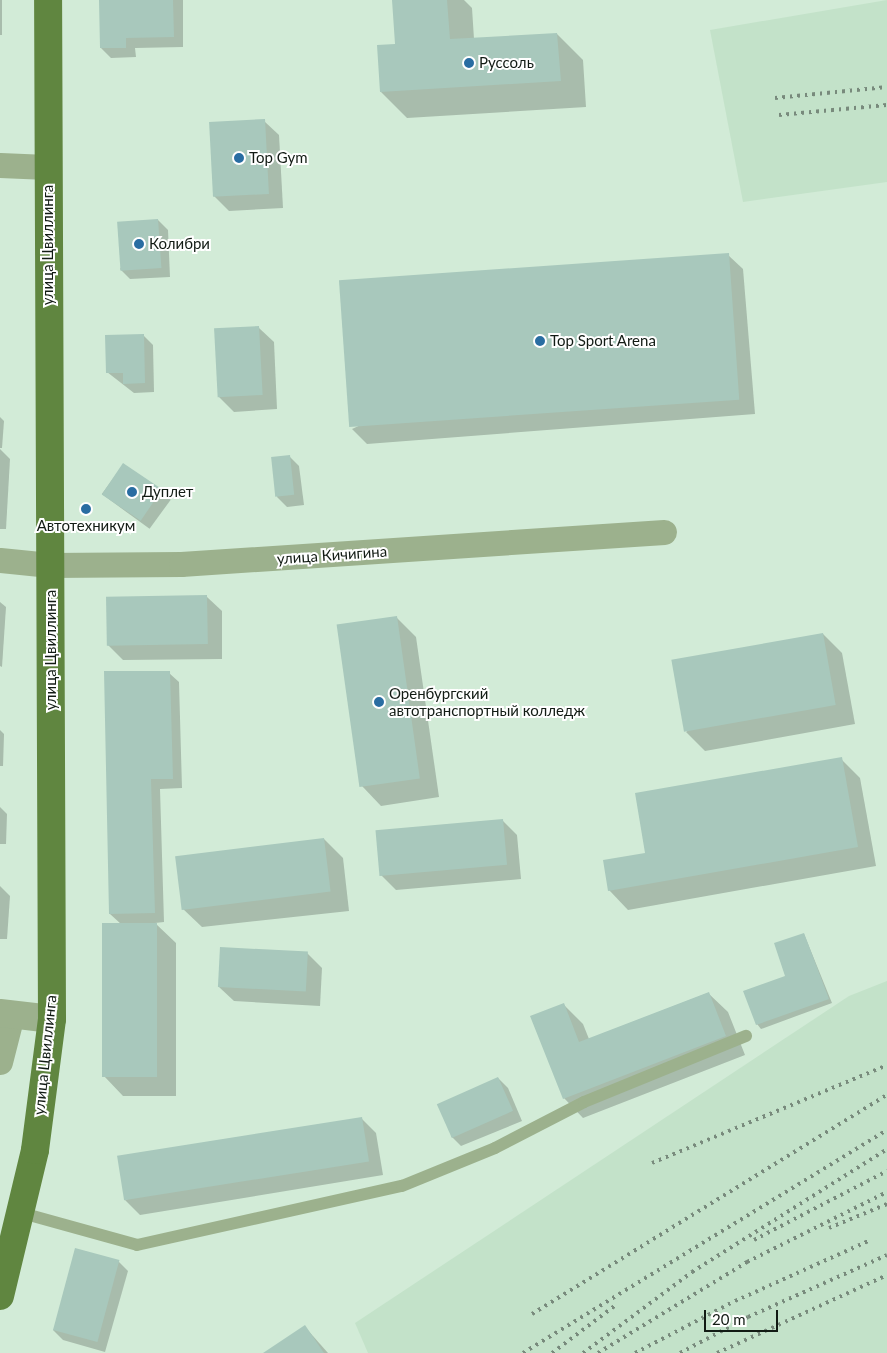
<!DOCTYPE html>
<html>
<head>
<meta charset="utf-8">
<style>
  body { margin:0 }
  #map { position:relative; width:887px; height:1353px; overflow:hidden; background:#d2ebd7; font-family:Lato,sans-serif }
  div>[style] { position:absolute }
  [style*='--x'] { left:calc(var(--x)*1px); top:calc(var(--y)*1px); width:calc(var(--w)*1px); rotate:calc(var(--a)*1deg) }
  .built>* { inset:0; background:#c3e2c9 }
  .shadow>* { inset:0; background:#0003; transform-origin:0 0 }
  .building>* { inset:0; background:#a8c8bc; transform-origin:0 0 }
  .service>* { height:12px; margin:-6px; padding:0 6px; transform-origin:6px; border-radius:6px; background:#9cb18d }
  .minor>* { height:25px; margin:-12.5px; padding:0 12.5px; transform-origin:12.5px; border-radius:12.5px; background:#9cb18d }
  .tertiary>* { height:28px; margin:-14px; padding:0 14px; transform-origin:14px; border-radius:14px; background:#9cb18d }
  .primary>* { height:28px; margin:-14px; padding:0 14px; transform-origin:14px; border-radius:14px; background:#608640 }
  .rail>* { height:4px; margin-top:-2px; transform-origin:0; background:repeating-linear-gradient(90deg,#788a7c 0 2.5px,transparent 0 7.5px) }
  .dots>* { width:14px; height:14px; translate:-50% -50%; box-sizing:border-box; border:2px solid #fff; border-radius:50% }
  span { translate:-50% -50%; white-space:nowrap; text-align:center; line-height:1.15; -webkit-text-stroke:4px #fff; paint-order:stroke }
  .poi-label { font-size:15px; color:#121b14 }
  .left { translate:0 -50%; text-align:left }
  .street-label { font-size:15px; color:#121b14 }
  .scale { position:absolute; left:704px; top:1310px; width:74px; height:22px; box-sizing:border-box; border:2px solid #121b14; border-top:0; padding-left:6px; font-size:15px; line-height:18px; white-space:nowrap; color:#121b14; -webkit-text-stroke:4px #fff; paint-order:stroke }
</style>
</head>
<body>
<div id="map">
  <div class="built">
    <i style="clip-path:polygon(887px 0,887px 182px,743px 202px,710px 30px)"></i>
    <i style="clip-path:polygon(887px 981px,887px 1353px,368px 1353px,355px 1323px,849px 996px)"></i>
  </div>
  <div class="shadow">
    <i style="left:0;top:0;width:2px;height:35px"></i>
    <i style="clip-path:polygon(100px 0,183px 0,183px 47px,135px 48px,136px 57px,111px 58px,101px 48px)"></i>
    <i style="clip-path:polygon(393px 0,464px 0,472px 8px,474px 39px,557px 34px,583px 60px,586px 107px,407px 118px,381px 92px,396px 45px)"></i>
    <i style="clip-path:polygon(264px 121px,279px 135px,283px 208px,229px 211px,214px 196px)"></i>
    <i style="clip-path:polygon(158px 220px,168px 230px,170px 277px,130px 279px,120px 269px)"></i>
    <i style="clip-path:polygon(728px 255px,743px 269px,755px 414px,367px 444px,352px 429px)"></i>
    <i style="clip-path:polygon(259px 328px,274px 342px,277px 409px,234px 412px,219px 397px)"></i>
    <i style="clip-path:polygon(143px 335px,153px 345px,154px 392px,134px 393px,107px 372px)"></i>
    <i style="clip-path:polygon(0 417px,4px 421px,2px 448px,0 448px)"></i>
    <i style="clip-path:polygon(0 449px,10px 459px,6px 529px,0 529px)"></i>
    <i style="clip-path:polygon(289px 456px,299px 466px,304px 505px,287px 507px,277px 497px)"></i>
    <i style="left:123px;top:465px;width:59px;height:36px;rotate:36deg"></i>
    <i style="clip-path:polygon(207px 597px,222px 611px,222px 659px,123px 660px,108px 645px)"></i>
    <i style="clip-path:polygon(0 602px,6px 607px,2px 667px,0 666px)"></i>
    <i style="clip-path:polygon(397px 618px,416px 637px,439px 797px,381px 806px,362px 786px)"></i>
    <i style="clip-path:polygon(823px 634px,842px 653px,855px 724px,705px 751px,686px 732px)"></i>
    <i style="clip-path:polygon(169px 673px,179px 682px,182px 788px,160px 789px,164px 922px,155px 923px,176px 943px,176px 1096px,123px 1096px,104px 1076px,121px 924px,110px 914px)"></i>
    <i style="clip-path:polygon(0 730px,4px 734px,3px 766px,0 766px)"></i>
    <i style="clip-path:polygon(841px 759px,860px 778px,876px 866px,628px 910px,609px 890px,646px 854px)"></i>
    <i style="clip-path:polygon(0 807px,7px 814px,6px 844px,0 844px)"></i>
    <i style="clip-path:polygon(502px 820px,517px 835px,521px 879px,396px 890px,381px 875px)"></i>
    <i style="clip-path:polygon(324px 839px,343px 858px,349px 911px,202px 927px,182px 908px)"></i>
    <i style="clip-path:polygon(0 886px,10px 896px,7px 939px,0 939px)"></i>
    <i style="clip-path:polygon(804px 934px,832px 1003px,761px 1029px,757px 1024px,787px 976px)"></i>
    <i style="clip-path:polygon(307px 953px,322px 968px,320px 1006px,234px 1001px,219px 987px)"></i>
    <i style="clip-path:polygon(708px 993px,728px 1012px,745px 1055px,583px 1118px,564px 1098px,563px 1004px,583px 1024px,589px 1039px)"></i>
    <i style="clip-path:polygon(498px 1078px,508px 1088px,522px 1121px,461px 1146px,451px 1136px)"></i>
    <i style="clip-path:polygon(361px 1118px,376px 1133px,383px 1175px,140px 1215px,125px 1200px)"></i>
    <i style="clip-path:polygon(118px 1261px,128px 1271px,105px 1352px,63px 1340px,53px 1330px)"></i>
    <i style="clip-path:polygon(305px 1327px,328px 1353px,265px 1353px)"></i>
  </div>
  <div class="building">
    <i style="clip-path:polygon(99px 0,173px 0,174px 37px,126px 38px,126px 48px,100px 48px)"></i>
    <i style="clip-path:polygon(392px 0,447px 0,450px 39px,557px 33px,561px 81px,380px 92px,377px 45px,395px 44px)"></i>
    <i style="left:265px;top:119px;width:75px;height:56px;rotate:87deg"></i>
    <i style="left:158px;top:219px;width:49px;height:41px;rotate:86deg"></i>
    <i style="left:729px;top:253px;width:147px;height:391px;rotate:86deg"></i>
    <i style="left:259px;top:326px;width:69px;height:45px;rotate:87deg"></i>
    <i style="clip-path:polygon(144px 334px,145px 383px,123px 384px,123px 373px,106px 373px,105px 335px)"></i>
    <i style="left:290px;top:455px;width:40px;height:19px;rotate:84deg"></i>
    <i style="left:123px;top:463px;width:47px;height:38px;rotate:34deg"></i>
    <i style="left:207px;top:595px;width:49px;height:101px;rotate:89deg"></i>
    <i style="left:397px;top:616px;width:164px;height:61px;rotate:82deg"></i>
    <i style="left:823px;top:633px;width:73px;height:154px;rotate:80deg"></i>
    <i style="clip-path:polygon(104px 671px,170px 671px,173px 779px,151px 779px,155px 913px,109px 914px)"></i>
    <i style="clip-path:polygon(842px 757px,858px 847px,608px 891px,603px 860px,645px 853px,635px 793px)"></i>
    <i style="left:503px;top:819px;width:46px;height:128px;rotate:85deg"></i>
    <i style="left:324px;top:838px;width:54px;height:150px;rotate:83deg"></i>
    <i style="left:102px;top:923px;width:55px;height:154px"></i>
    <i style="clip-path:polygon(804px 933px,829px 999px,756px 1025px,743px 991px,785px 976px,774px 943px)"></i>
    <i style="left:220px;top:947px;width:88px;height:40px;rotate:3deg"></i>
    <i style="clip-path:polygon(709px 992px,726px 1036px,563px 1099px,530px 1016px,564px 1003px,579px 1042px)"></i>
    <i style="left:498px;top:1077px;width:37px;height:67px;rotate:66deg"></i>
    <i style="left:362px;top:1117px;width:45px;height:248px;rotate:81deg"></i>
    <i style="left:75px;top:1248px;width:46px;height:85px;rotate:15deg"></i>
    <i style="clip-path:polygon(305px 1325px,324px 1353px,263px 1353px)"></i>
  </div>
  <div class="service">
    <i style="--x:22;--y:1213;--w:119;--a:15.5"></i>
    <i style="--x:137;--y:1245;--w:271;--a:-12.6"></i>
    <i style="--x:402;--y:1186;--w:100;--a:-22.2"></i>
    <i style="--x:495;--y:1148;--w:100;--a:-27.3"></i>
    <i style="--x:584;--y:1102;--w:175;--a:-22.2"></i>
  </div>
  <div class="minor">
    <i style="--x:0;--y:165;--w:47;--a:2.4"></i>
    <i style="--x:0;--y:560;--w:50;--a:5.7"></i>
    <i style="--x:50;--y:565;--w:131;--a:-0.4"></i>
    <i style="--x:181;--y:564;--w:484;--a:-3.8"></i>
    <i style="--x:0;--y:1062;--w:49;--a:-75.7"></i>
  </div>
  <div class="tertiary">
    <i style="--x:0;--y:1013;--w:52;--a:6.6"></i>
  </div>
  <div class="primary">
    <i style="--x:0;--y:1296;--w:150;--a:-76.5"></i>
    <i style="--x:35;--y:1150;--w:132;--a:-82.6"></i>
    <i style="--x:52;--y:1019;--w:1019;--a:-90.22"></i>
  </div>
  <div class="rail">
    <i style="--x:775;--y:98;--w:113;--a:-5.6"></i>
    <i style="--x:779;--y:115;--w:108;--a:-5.3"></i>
    <i style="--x:652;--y:1163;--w:255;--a:-22.6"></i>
    <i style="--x:829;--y:1228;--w:63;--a:-22.5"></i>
    <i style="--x:754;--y:1240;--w:150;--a:-27.4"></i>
    <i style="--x:532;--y:1314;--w:417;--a:-31.7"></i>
    <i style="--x:523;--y:1353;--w:427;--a:-31.5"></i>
    <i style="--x:552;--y:1353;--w:80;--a:-36.9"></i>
    <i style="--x:583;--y:1353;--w:136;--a:-36.6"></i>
    <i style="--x:692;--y:1272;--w:231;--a:-32.2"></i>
    <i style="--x:598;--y:1353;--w:175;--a:-31.4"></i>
    <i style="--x:747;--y:1262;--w:157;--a:-26.6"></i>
    <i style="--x:635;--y:1353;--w:113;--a:-27.5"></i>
    <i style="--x:735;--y:1301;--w:149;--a:-24.2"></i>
    <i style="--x:680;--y:1353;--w:77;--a:-27.9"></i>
    <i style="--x:748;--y:1317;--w:152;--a:-24"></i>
    <i style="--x:717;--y:1353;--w:187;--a:-24.6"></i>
  </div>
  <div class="dots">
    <i style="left:469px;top:63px;background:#296da2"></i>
    <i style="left:239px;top:158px;background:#296da2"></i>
    <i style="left:139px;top:244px;background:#296da2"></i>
    <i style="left:540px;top:341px;background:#296da2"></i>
    <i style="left:132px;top:492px;background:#296da2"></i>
    <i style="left:86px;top:509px;background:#296da2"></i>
    <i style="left:379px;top:702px;background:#296da2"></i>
  </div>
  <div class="poi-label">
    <span class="left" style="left:479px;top:63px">Руссоль</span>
    <span class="left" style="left:249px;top:158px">Top Gym</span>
    <span class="left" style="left:149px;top:244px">Колибри</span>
    <span class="left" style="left:550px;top:341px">Top Sport Arena</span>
    <span class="left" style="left:142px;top:492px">Дуплет</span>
    <span style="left:86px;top:526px">Автотехникум</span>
    <span class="left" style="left:389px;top:702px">Оренбургский<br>автотранспортный колледж</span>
  </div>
  <div class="street-label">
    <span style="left:48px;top:245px;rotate:-90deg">улица Цвиллинга</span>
    <span style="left:332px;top:555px;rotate:-4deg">улица Кичигина</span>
    <span style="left:51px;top:650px;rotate:-90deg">улица Цвиллинга</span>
    <span style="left:45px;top:1055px;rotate:-84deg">улица Цвиллинга</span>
  </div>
  <div class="scale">20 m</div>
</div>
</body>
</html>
